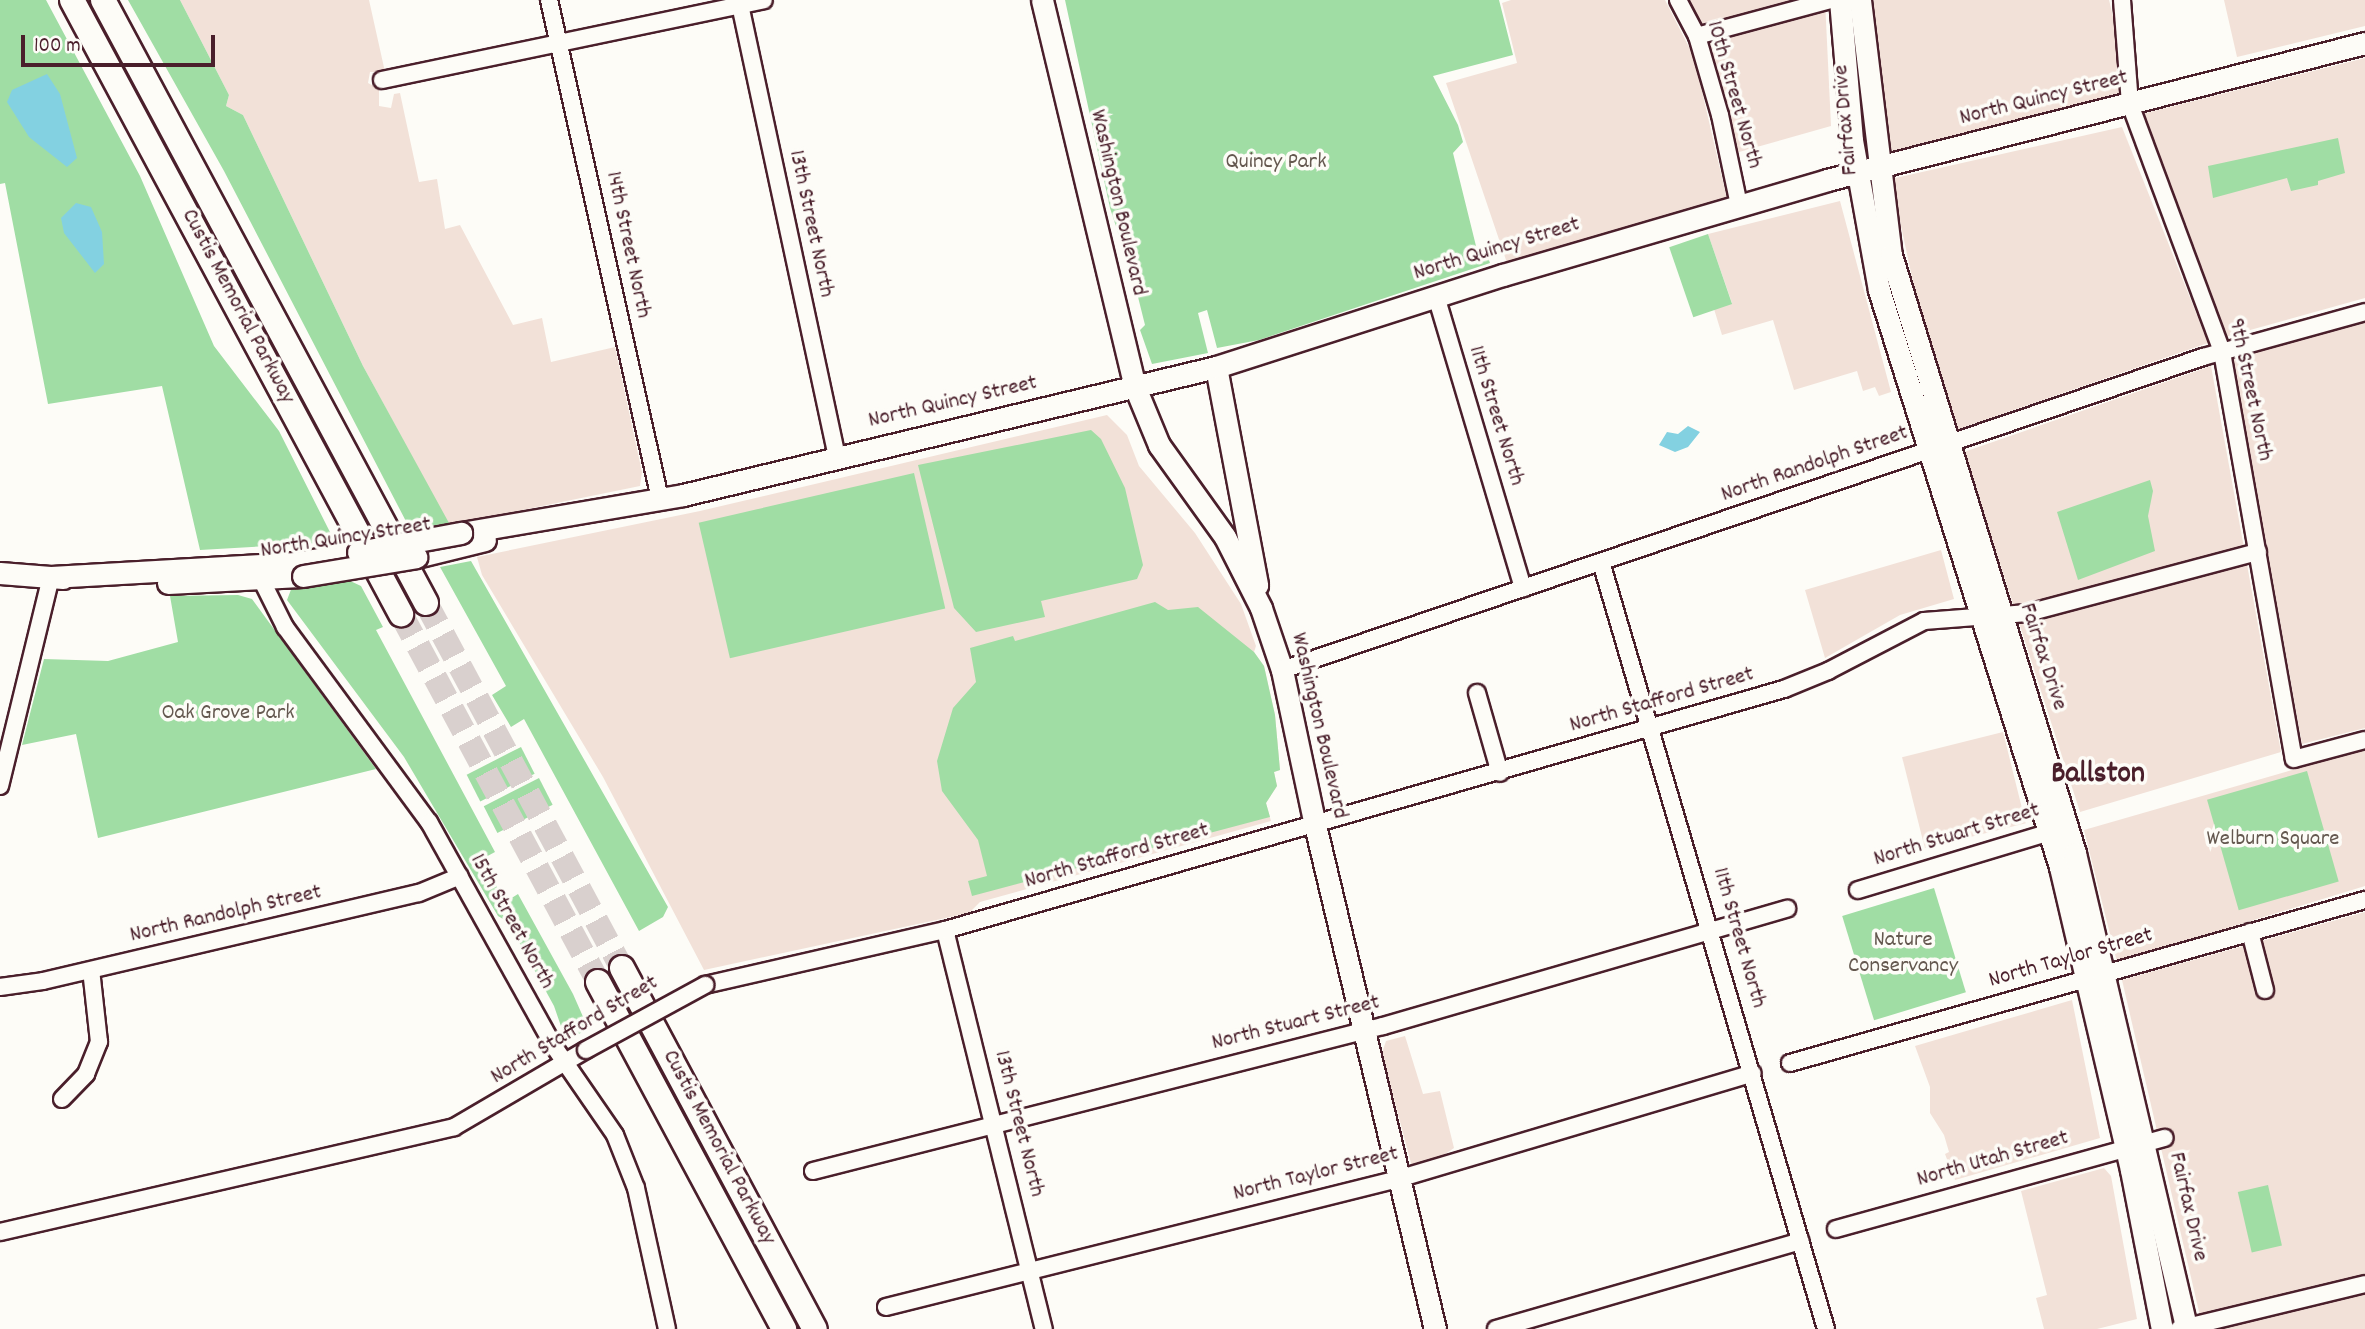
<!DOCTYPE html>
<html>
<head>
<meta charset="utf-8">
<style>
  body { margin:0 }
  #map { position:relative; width:2365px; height:1329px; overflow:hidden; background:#fdfcf7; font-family:Dekko,sans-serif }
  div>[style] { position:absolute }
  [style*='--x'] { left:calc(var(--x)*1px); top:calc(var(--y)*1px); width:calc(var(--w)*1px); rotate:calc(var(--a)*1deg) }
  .built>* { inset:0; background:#f2e1d8; transform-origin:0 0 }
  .green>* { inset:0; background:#a0dda4; transform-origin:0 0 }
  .water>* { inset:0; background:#83d1e1 }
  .highway-tunnel>* { height:24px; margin-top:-12px; transform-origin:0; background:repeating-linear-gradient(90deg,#d9d0ce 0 24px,transparent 0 36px) }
  .roads { filter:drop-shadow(2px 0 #4a1f2b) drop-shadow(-2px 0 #4a1f2b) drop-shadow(0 2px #4a1f2b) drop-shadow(0 -2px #4a1f2b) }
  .minor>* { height:16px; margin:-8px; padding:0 8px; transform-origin:8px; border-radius:8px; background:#fdfcf7 }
  .major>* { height:21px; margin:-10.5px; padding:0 10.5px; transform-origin:10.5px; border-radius:10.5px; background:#fdfcf7 }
  .highway>* { height:24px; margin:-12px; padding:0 12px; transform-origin:12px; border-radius:12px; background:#fdfcf7 }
  .bridges { filter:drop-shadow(2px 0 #4a1f2b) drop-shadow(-2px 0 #4a1f2b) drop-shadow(0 2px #4a1f2b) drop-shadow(0 -2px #4a1f2b) }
  .minor-bridge>* { height:16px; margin:-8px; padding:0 8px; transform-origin:8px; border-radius:8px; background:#fdfcf7 }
  .major-bridge>* { height:21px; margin:-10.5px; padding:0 10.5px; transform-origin:10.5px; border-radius:10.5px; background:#fdfcf7 }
  span { translate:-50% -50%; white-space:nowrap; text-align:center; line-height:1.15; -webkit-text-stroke:7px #fdfcf7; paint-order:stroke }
  .street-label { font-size:23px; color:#4a1f2b }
  .park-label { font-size:23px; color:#64584f }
  .district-label { font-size:30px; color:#4a1f2b; font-weight:700 }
  .scale { position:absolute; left:21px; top:35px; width:194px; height:32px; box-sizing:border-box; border:4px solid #4a1f2b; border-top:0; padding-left:9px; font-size:21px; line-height:24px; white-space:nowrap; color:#4a1f2b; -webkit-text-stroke:5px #fdfcf7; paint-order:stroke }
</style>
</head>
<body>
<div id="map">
  <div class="built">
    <i style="clip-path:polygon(180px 0,369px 0,385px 72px,370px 72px,368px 83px,379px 89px,379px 106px,391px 108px,394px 94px,400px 93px,419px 182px,437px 179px,445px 229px,460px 225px,513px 325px,542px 318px,551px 362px,615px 347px,642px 472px,640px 486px,449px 525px,363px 366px,243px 115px,226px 106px,229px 95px)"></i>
    <i style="clip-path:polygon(1511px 0,1665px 0,1694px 57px,1727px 199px,1507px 263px,1446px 83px,1517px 63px,1502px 3px)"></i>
    <i style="clip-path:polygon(1686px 0,1825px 0,1831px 126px,1732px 154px)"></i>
    <i style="clip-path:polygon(1873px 0,2109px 0,2118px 37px,2120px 95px,1889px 152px)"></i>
    <i style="clip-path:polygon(2224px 0,2365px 0,2365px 26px,2237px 57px)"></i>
    <i style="clip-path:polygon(2365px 58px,2365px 298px,2225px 337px,2142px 114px)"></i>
    <i style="clip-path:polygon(2122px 127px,2208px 343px,1956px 430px,1916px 296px,1891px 179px)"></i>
    <i style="clip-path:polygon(1840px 201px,1891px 392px,1879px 396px,1875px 387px,1863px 391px,1857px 371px,1794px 390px,1773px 320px,1722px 335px,1714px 309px,1732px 303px,1708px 234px)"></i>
    <i style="clip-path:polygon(2365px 322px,2365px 728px,2302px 744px,2233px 359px)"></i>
    <i style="clip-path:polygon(2211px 366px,2281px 752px,2080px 812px,1964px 452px)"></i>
    <i style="clip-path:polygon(1107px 415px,1127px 435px,1139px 466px,1195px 533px,1241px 604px,1256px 646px,1254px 652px,1264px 666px,1275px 715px,1280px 770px,1274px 772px,1277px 786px,1266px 803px,1271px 821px,980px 902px,969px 913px,704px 970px,603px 777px,482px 575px,477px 557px,700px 511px)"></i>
    <i style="clip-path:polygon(1941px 550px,1954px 599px,1900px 615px,1825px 658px,1805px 590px)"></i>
    <i style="left:2003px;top:732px;width:94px;height:104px;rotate:76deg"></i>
    <i style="clip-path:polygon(2365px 749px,2365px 886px,2117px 962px,2084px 830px)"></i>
    <i style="clip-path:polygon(2365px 912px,2365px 1329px,2203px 1329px,2122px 980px)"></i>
    <i style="clip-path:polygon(2072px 1000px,2100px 1138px,1955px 1180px,1945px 1154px,1949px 1152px,1944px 1135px,1930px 1113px,1930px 1087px,1915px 1046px)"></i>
    <i style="clip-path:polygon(1405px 1036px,1423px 1094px,1440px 1091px,1454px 1148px,1435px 1161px,1412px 1167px,1382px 1053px,1386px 1041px)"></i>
    <i style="clip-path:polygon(2104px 1168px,2111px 1176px,2137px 1319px,2097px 1329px,2044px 1329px,2036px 1298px,2047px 1295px,2021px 1191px)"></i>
  </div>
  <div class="green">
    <i style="clip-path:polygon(0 0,46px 0,140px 176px,214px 346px,279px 431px,335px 542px,200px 550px,162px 386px,48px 404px,5px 183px,0 184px)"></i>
    <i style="clip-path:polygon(128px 0,180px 0,229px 95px,226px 106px,243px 115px,363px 366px,449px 523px,410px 529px,224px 171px)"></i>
    <i style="clip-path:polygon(1065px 0,1499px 0,1513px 55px,1433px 76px,1458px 125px,1463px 142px,1453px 153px,1477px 250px,1485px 249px,1490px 263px,1259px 340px,1217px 348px,1207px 310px,1198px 313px,1208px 353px,1152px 364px,1140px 330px,1145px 325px,1135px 285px,1110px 208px)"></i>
    <i style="clip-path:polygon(2338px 138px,2345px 173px,2318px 181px,2318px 185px,2291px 191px,2287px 178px,2213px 198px,2208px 166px)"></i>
    <i style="left:1708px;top:234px;width:74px;height:41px;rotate:71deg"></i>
    <i style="clip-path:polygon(1091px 430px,1101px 439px,1125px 488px,1143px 565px,1137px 579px,1041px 601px,1045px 617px,976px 632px,954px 608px,918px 465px)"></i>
    <i style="left:914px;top:473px;width:139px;height:221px;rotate:77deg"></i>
    <i style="clip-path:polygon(2150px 480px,2153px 491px,2148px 516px,2155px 551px,2078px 580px,2057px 512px)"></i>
    <i style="clip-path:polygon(471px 561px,668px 907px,663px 917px,639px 931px,524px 719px,511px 727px,492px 695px,506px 686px,440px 567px)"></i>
    <i style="clip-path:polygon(346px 579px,361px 586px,383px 627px,376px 630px,495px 852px,482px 859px,505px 902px,518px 894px,573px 994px,588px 1028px,573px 1038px,563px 1032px,554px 1006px,508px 922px,498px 916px,404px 757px,287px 600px,292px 587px)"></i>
    <i style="clip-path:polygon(238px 595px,252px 599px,376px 769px,98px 838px,76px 734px,22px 745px,44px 659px,108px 661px,178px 642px,170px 596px)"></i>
    <i style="clip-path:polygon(1155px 602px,1168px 610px,1198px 607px,1254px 652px,1264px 666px,1275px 715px,1280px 770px,1274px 772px,1277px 786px,1266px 803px,1270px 817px,972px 896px,968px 881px,987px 876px,978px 840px,942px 791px,937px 761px,953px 708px,976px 682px,970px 648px,1013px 636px,1015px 641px)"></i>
    <i style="left:521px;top:747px;width:30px;height:61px;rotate:63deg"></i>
    <i style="left:2307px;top:771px;width:115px;height:104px;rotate:74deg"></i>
    <i style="left:539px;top:778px;width:30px;height:62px;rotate:63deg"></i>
    <i style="left:1934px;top:888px;width:109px;height:96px;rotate:73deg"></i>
    <i style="left:2268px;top:1185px;width:62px;height:31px;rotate:77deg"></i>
  </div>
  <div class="water">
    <i style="clip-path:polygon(47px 74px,60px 94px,77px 158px,67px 167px,29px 137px,7px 102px,12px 90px)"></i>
    <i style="clip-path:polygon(76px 203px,91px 207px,102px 232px,104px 264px,95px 273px,64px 233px,61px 218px)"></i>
    <i style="clip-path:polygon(1688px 426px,1700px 432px,1688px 447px,1675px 452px,1659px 445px,1667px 432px,1678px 434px)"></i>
  </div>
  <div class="highway-tunnel">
    <i style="--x:426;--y:603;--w:414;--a:61.8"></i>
    <i style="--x:401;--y:614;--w:417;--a:61.8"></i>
  </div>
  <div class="roads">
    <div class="minor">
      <i style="--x:549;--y:0;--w:511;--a:77.46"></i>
      <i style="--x:739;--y:0;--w:468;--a:77.9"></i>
      <i style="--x:1678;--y:0;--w:41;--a:62.2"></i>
      <i style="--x:1697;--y:36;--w:82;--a:73.8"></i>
      <i style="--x:1720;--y:115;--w:92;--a:78.1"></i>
      <i style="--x:2122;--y:0;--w:104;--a:85.6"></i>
      <i style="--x:2130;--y:104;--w:265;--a:69.6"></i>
      <i style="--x:2222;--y:352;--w:413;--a:80"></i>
      <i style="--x:2294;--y:759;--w:73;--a:-15"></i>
      <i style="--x:1697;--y:36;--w:138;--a:-15.1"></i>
      <i style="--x:382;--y:80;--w:390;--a:-11.8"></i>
      <i style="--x:1436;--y:296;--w:305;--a:73.4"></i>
      <i style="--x:1601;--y:562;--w:799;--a:73.65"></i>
      <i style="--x:257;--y:571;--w:63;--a:63.4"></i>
      <i style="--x:285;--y:627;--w:242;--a:53.6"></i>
      <i style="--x:429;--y:822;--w:255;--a:60.9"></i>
      <i style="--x:553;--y:1045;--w:109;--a:55.4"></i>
      <i style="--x:615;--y:1135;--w:57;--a:68.4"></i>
      <i style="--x:636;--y:1188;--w:144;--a:77.6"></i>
      <i style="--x:1282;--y:670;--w:973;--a:-18.77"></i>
      <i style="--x:2203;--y:357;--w:168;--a:-15.5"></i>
      <i style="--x:1477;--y:693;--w:83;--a:74"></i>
      <i style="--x:0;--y:786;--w:215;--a:-76.3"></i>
      <i style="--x:1858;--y:890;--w:208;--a:-16.8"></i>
      <i style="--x:945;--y:930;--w:411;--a:76.1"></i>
      <i style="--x:2250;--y:932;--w:60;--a:75.5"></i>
      <i style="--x:705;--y:985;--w:246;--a:-12.9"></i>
      <i style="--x:945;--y:930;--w:873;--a:-16.03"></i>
      <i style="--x:1784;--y:689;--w:48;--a:-22.2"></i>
      <i style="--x:1828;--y:671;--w:108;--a:-27.5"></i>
      <i style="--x:1924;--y:621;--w:104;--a:-4.4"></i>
      <i style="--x:2028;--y:613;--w:238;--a:-14.9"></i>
      <i style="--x:0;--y:987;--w:43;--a:-7.9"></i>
      <i style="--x:43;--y:981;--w:386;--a:-13.2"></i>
      <i style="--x:419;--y:893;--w:44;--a:-22.5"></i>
      <i style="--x:1790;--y:1063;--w:598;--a:-15.83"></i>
      <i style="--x:62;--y:1099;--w:35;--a:-46"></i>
      <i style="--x:86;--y:1074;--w:35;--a:-68"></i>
      <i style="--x:99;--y:1042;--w:72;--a:-96.3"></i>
      <i style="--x:813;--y:1171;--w:588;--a:-14.27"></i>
      <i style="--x:1383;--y:1026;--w:421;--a:-16.2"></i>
      <i style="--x:1836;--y:1229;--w:341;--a:-15.5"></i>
      <i style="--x:0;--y:1232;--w:466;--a:-13"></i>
      <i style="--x:454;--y:1127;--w:153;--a:-30.3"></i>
      <i style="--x:886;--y:1307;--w:528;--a:-14.04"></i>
      <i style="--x:1398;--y:1179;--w:370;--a:-16.6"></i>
      <i style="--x:1496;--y:1329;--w:317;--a:-16.1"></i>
      <i style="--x:2179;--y:1329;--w:191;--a:-13.6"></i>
    </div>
    <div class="major">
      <i style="--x:1042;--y:0;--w:398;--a:76.5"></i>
      <i style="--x:1135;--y:387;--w:63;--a:67.5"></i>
      <i style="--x:1159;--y:445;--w:113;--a:54.3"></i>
      <i style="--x:1225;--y:537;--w:80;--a:63.1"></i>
      <i style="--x:1261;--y:608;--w:65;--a:71.3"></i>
      <i style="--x:1282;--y:670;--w:158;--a:78"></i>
      <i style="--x:1315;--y:825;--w:518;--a:76.61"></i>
      <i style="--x:1840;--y:0;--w:141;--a:85.1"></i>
      <i style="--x:1852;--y:140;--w:152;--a:79.8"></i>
      <i style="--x:1879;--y:290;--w:605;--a:72.58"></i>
      <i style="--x:2060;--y:867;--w:311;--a:76.8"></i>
      <i style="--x:2131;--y:1170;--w:162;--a:79"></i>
      <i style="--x:1860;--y:0;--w:257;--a:83.1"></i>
      <i style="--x:1891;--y:255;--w:626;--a:72.9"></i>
      <i style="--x:2075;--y:853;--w:489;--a:76.8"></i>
      <i style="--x:1216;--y:367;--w:222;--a:79.3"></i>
      <i style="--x:461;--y:533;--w:225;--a:-9.7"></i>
      <i style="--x:683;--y:495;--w:548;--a:-13.5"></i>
      <i style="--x:1216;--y:367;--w:301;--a:-17.8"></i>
      <i style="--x:1503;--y:275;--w:338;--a:-16.3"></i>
      <i style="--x:1827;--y:180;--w:555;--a:-14.29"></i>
      <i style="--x:416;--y:557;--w:71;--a:-13.8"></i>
      <i style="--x:0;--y:573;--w:63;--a:4.5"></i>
      <i style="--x:51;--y:577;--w:245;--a:-3.3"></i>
      <i style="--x:296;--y:563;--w:63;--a:-10.1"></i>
      <i style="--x:168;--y:583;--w:135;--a:-3"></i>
    </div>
    <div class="highway">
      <i style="--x:72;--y:0;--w:697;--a:61.82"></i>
      <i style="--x:103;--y:0;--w:684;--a:61.82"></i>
      <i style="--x:622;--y:968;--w:409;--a:61.9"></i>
      <i style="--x:598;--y:982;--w:394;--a:61.8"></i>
    </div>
  </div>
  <div class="bridges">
    <div class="minor-bridge">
      <i style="--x:586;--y:1050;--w:136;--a:-28.6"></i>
    </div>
    <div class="major-bridge">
      <i style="--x:358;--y:552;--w:105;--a:-10.5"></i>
      <i style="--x:303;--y:576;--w:115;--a:-9.5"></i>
    </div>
  </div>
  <div class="street-label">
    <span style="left:1733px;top:95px;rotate:74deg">10th Street North</span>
    <span style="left:2044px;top:99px;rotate:-14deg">North Quincy Street</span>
    <span style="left:1847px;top:120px;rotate:-95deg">Fairfax Drive</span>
    <span style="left:1117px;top:203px;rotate:77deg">Washington Boulevard</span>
    <span style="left:810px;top:224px;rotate:78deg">13th Street North</span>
    <span style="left:627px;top:245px;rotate:78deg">14th Street North</span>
    <span style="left:1497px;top:250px;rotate:-17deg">North Quincy Street</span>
    <span style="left:237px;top:307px;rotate:62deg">Custis Memorial Parkway</span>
    <span style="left:2249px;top:390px;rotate:78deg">9th Street North</span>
    <span style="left:953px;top:403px;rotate:-13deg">North Quincy Street</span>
    <span style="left:1495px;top:416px;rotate:73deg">11th Street North</span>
    <span style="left:1815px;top:465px;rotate:-19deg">North Randolph Street</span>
    <span style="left:346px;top:539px;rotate:-9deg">North Quincy Street</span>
    <span style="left:2042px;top:657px;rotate:72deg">Fairfax Drive</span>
    <span style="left:1662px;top:701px;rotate:-16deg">North Stafford Street</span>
    <span style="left:1318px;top:726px;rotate:77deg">Washington Boulevard</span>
    <span style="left:1957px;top:836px;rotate:-17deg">North Stuart Street</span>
    <span style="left:1117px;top:857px;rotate:-16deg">North Stafford Street</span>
    <span style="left:226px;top:915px;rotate:-13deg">North Randolph Street</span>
    <span style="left:511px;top:922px;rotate:61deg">15th Street North</span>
    <span style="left:1738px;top:938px;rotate:74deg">11th Street North</span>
    <span style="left:2071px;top:959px;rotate:-16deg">North Taylor Street</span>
    <span style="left:1296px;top:1024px;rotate:-14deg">North Stuart Street</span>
    <span style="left:575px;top:1031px;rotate:-31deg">North Stafford Street</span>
    <span style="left:1018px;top:1124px;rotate:76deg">13th Street North</span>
    <span style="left:718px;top:1148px;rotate:62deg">Custis Memorial Parkway</span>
    <span style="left:1993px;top:1160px;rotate:-16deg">North Utah Street</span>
    <span style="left:1316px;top:1175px;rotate:-14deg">North Taylor Street</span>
    <span style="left:2187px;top:1207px;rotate:77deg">Fairfax Drive</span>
  </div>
  <div class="park-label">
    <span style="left:1276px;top:163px">Quincy Park</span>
    <span style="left:228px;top:714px">Oak Grove Park</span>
    <span style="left:2273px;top:840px">Welburn Square</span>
    <span style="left:1903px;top:954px">Nature<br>Conservancy</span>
  </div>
  <div class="district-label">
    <span style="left:2098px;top:776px">Ballston</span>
  </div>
  <div class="scale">100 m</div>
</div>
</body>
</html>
